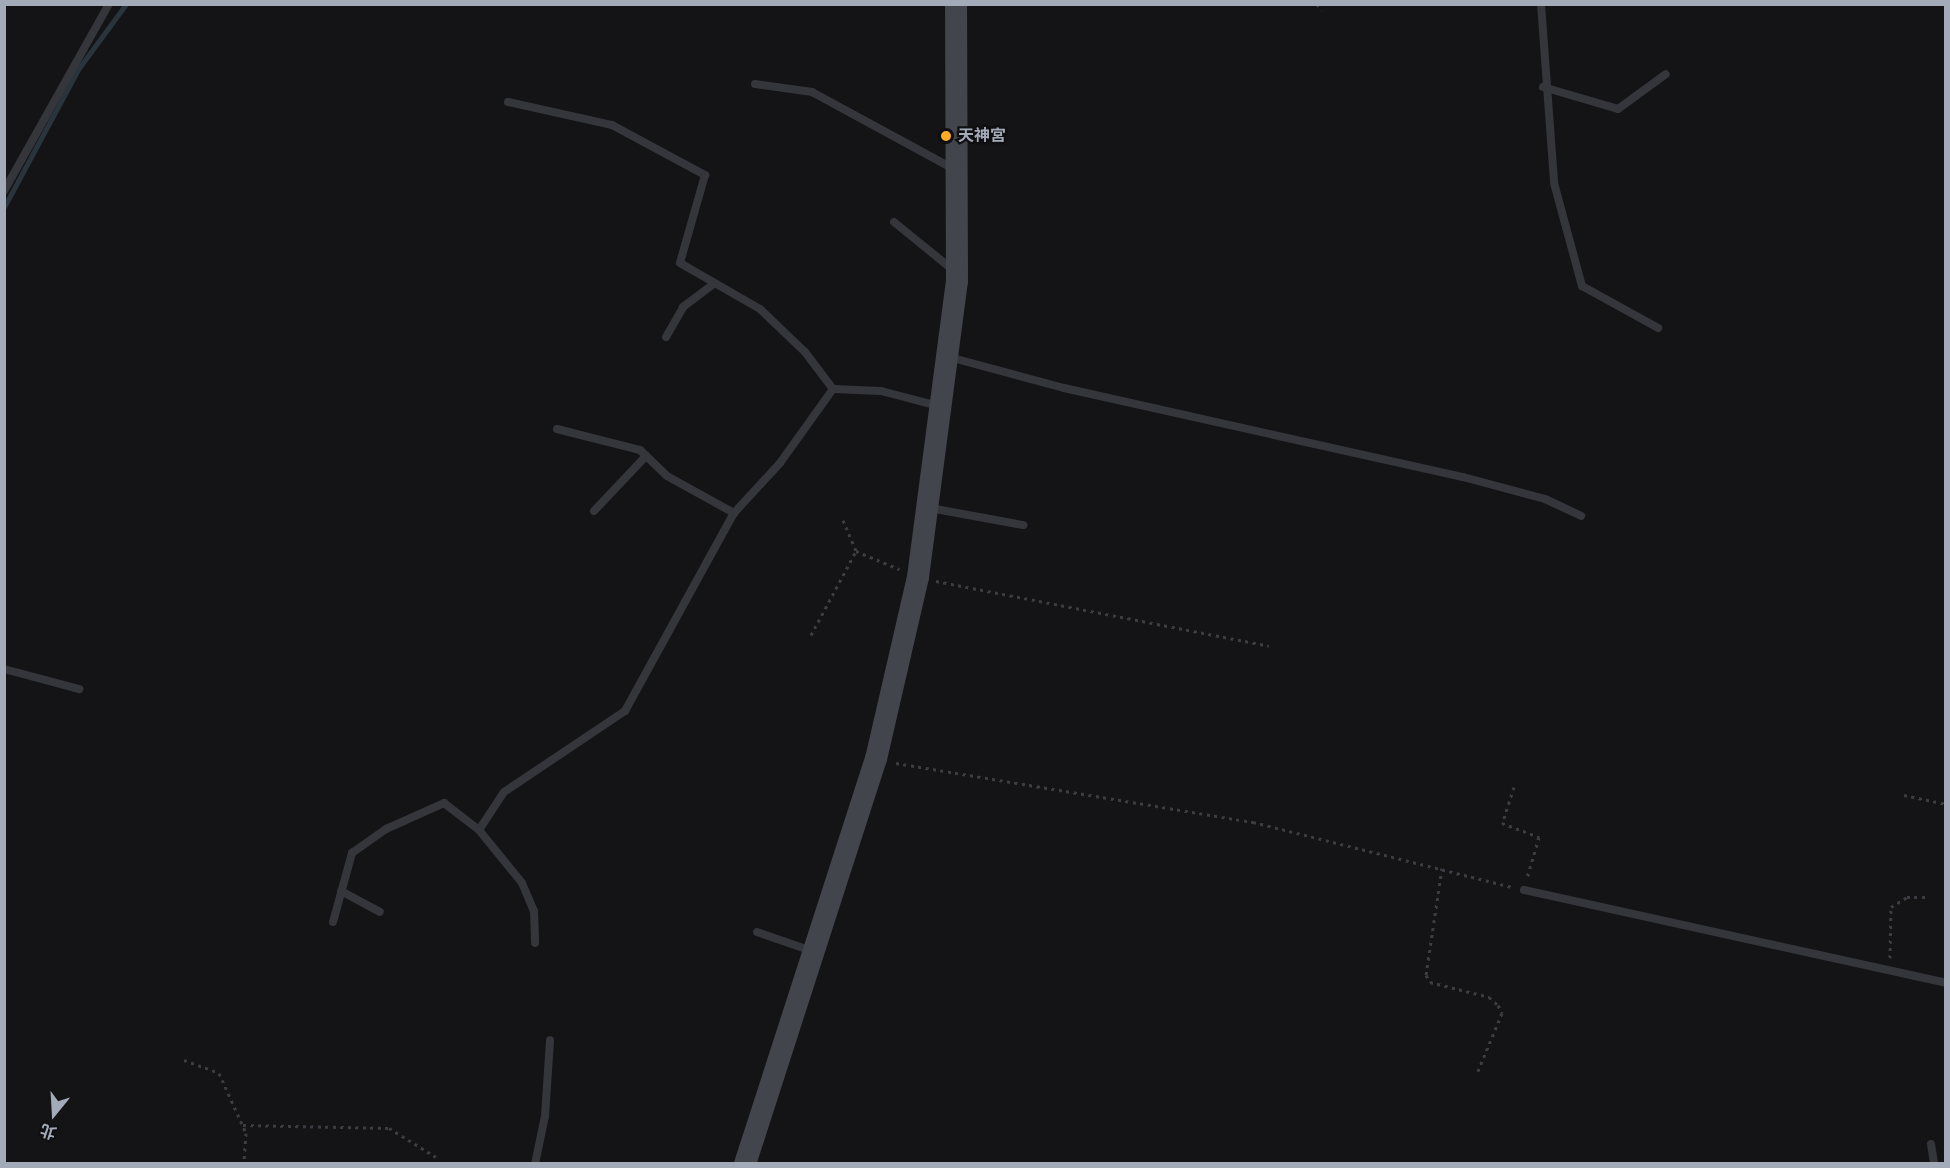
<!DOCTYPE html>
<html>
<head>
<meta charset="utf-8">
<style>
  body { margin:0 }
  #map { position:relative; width:1950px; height:1168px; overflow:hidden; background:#141416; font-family:"Fira Sans Condensed","Noto Sans TC",sans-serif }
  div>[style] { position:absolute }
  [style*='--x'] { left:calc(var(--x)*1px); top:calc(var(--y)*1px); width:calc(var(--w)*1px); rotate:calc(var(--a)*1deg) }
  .stream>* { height:5px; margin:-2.5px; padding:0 2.5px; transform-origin:2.5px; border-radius:2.5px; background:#29343c }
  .path>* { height:3px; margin-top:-1.5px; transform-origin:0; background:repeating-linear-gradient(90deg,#3b3d43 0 3px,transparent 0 7.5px) }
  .lane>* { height:8px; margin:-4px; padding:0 4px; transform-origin:4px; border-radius:4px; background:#35363c }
  .secondary>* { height:22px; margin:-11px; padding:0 11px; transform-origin:11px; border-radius:11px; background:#43454c }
  .dots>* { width:16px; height:16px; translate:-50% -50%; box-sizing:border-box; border:3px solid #0f0f11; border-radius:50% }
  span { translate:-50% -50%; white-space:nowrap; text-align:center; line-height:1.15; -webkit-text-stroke:4.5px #0f0f11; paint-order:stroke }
  .poi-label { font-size:16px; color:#a4abb8; font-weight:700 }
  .left { translate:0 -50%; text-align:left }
  .frame { position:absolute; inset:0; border:6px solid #a4abb8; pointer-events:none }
  .north { position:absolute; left:24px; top:1084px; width:60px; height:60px; -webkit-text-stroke:4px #0f0f11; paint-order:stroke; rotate:198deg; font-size:16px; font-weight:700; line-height:24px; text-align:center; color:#a4abb8 }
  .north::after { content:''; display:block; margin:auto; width:21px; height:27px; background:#a4abb8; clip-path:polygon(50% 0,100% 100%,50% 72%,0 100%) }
</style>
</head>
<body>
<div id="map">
  <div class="stream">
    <i style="--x:4;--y:207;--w:158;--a:-61.7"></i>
    <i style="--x:79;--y:68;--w:79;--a:-53.7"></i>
  </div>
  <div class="path">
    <i style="--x:1317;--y:4;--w:8;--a:50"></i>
    <i style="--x:843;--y:520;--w:34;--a:67"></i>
    <i style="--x:856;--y:551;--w:47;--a:22.7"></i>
    <i style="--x:936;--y:581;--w:339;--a:11"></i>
    <i style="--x:811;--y:635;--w:95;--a:-61.8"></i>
    <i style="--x:896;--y:763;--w:362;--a:9.4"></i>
    <i style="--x:1253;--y:822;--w:267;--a:14.1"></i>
    <i style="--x:1514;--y:787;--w:38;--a:108"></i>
    <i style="--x:1502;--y:823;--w:40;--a:21"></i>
    <i style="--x:1539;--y:837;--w:43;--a:106.3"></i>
    <i style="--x:1904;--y:795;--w:43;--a:12.1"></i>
    <i style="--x:1442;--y:868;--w:108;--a:98.5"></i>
    <i style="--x:1426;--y:975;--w:8;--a:60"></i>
    <i style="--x:1430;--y:982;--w:61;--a:14.3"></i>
    <i style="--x:1489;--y:997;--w:12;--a:42"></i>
    <i style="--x:1498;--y:1005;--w:9;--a:63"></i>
    <i style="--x:1502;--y:1013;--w:63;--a:112.5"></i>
    <i style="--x:1890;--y:958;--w:51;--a:-88.9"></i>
    <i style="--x:1891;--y:907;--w:19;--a:-32"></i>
    <i style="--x:1907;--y:897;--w:22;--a:0"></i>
    <i style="--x:184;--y:1060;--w:37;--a:20"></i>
    <i style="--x:219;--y:1073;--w:66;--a:65.8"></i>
    <i style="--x:246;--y:1133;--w:31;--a:94"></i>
    <i style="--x:243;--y:1125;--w:146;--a:1.2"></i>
    <i style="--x:389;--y:1128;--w:55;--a:31.7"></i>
  </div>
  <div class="lane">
    <i style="--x:1541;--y:4;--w:179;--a:85.8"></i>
    <i style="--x:1554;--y:183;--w:107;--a:74.8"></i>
    <i style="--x:1582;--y:286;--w:87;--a:28.9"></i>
    <i style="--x:755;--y:84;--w:58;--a:8"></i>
    <i style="--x:812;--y:92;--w:159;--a:28.5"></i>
    <i style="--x:1543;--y:87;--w:78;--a:16.3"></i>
    <i style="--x:1618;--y:109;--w:59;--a:-36.1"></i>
    <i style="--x:508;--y:102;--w:107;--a:12.5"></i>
    <i style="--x:612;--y:125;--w:106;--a:28.3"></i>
    <i style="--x:705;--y:175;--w:91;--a:105.9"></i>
    <i style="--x:680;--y:263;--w:92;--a:29.9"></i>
    <i style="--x:760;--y:309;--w:62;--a:43.7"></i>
    <i style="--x:805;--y:352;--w:46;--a:52.9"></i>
    <i style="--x:4;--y:191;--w:214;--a:-60.7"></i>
    <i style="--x:894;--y:222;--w:76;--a:39.1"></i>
    <i style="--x:666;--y:337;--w:34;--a:-60"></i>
    <i style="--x:683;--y:307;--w:38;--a:-37"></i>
    <i style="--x:949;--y:357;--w:119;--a:15.1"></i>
    <i style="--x:1064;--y:388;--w:409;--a:12.6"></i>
    <i style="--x:1463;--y:477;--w:85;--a:15"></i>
    <i style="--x:1545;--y:499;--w:40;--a:25"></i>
    <i style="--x:557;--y:429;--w:86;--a:14.2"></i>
    <i style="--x:640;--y:450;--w:37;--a:44"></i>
    <i style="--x:667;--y:476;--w:77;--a:28.9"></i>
    <i style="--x:930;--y:508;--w:95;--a:10.4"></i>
    <i style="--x:594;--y:511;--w:76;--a:-46.6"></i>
    <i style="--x:4;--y:669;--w:78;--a:14.9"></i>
    <i style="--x:479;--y:830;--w:68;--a:50.9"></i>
    <i style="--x:522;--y:883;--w:30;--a:67"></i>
    <i style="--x:534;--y:911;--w:32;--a:88"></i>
    <i style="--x:1524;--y:890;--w:432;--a:12.4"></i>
    <i style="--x:341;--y:891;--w:44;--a:28.3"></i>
    <i style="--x:333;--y:922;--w:72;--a:-74.6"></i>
    <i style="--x:352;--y:853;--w:42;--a:-35.2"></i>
    <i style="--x:386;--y:829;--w:64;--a:-24.1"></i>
    <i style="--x:444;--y:803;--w:44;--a:37.6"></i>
    <i style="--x:479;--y:830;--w:45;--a:-56.7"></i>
    <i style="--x:504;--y:792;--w:146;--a:-33.8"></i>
    <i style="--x:625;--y:711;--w:226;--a:-61.2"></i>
    <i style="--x:734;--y:513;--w:68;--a:-47.4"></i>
    <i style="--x:780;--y:463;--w:91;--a:-54.4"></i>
    <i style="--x:833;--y:389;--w:48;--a:2.4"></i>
    <i style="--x:881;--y:391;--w:60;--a:14.5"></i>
    <i style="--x:757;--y:932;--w:58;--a:19.1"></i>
    <i style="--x:1931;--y:1144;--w:20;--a:81"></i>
    <i style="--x:535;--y:1164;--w:49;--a:-78.2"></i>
    <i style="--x:545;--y:1116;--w:76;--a:-86.2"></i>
  </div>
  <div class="secondary">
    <i style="--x:745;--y:1164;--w:426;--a:-72.1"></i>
    <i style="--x:876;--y:759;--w:187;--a:-77"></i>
    <i style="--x:918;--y:577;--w:299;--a:-82.5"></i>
    <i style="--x:957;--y:281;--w:277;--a:-90.2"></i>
  </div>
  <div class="dots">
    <i style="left:946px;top:136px;background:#ffad24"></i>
  </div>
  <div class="poi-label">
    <span class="left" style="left:958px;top:136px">天神宮</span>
  </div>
  <div class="frame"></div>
  <div class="north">北</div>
</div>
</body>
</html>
